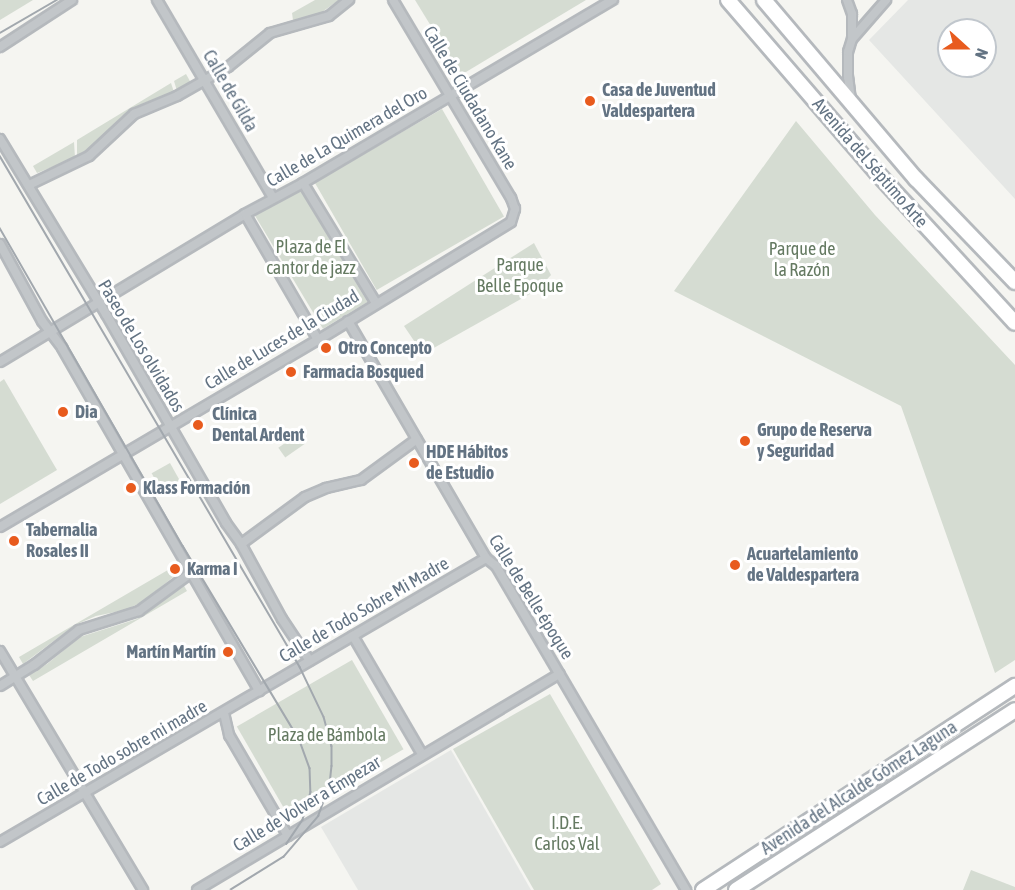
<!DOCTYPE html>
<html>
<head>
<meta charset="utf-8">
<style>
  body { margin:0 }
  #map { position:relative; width:1015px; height:890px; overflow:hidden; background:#f5f5f1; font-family:"Asap Condensed",sans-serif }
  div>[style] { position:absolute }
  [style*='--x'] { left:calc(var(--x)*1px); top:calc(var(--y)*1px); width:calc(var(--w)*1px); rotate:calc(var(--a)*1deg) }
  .built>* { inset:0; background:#e5e7e5 }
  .green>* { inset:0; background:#d5dcd2; transform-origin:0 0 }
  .roads { filter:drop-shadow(2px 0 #b5b9bd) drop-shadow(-2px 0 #b5b9bd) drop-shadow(0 2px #b5b9bd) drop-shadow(0 -2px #b5b9bd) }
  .street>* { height:8px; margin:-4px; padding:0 4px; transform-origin:4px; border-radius:4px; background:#c2c6c9 }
  .primary>* { height:14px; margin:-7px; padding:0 7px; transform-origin:7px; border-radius:7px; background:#fff }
  .tram>* { height:1.5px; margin:-0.75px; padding:0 0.75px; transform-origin:0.75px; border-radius:0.75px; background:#a2a8ae }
  .dots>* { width:16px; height:16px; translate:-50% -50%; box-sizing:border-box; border:3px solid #fff; border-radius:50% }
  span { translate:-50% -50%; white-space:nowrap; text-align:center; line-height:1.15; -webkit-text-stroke:6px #fff; paint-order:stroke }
  .street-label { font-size:18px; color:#637383 }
  .poi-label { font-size:18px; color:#637383; font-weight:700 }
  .left { translate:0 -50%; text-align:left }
  .right { translate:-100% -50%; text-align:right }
  .park-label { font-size:18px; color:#657a62 }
  .north { position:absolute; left:937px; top:18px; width:60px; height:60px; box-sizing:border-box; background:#fff; border:2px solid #c1c7cd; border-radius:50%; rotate:111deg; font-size:16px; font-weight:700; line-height:24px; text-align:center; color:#637383 }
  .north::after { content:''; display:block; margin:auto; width:21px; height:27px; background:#e85b1e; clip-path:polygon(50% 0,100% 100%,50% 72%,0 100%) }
</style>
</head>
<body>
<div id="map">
  <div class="built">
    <i style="clip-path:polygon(evenodd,908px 0,1015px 0,1015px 199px,869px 40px,908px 0,949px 30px,985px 30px,985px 66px,949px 66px,949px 30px)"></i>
    <i style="clip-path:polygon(451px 750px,531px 890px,358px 890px,321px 827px)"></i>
  </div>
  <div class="green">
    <i style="clip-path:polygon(0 0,33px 0,0 20px)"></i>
    <i style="clip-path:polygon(315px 0,339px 0,322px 12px,293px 20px,292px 13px)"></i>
    <i style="clip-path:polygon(415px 0,586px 0,461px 75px)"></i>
    <i style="clip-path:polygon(186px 74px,191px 83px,177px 91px,174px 81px)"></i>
    <i style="clip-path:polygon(171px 83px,174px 92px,144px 103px,122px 116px,94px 146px,77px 157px,77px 140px)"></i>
    <i style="left:442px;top:109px;width:124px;height:147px;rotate:60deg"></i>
    <i style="clip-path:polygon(796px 121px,875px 215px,1015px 365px,1015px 660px,995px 673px,901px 406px,674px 291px)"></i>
    <i style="clip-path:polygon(74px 142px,75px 158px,37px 173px,33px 166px)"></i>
    <i style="left:299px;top:188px;width:133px;height:52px;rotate:59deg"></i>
    <i style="clip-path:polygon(534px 243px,551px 275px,537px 290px,423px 354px,404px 326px)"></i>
    <i style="clip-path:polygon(4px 379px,57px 470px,0 504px,0 382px)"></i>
    <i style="left:298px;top:434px;width:12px;height:24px;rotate:55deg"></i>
    <i style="left:170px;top:463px;width:23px;height:21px;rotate:61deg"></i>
    <i style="clip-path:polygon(173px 567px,177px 574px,142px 602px,125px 610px,96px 616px,75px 625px,23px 664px,19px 657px)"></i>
    <i style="clip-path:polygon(183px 584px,187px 591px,33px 681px,29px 675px,47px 664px,80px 637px,137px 619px)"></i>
    <i style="left:352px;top:660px;width:103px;height:133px;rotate:60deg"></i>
    <i style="clip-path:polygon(550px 694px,661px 884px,652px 890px,534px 890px,453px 749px)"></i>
    <i style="clip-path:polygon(971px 870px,1015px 887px,1015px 890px,963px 890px)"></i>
  </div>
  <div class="roads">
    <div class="street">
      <i style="--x:157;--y:0;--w:229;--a:59.6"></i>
      <i style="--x:847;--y:0;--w:15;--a:70"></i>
      <i style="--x:852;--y:14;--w:22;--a:90"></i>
      <i style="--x:0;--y:47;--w:86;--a:-33.1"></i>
      <i style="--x:851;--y:100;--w:23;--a:-97"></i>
      <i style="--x:848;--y:77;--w:25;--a:-90"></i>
      <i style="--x:848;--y:52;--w:14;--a:-73"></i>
      <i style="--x:852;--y:39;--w:52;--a:-48.9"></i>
      <i style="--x:0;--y:139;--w:205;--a:58.8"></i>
      <i style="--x:106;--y:314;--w:241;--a:60.1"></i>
      <i style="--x:226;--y:523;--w:26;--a:54"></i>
      <i style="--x:241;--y:544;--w:85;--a:61.3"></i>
      <i style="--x:282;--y:619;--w:50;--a:56.3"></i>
      <i style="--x:303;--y:183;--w:140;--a:58.7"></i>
      <i style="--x:29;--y:185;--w:67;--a:-25.8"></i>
      <i style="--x:89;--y:156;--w:62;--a:-43"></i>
      <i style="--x:134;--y:114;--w:47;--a:-22.7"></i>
      <i style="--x:177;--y:96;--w:59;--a:-29.6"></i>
      <i style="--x:228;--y:67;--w:54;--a:-39"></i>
      <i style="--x:270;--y:33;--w:61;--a:-16.1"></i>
      <i style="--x:329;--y:16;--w:26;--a:-39"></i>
      <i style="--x:245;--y:214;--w:146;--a:59.9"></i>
      <i style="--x:0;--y:244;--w:88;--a:61.4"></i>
      <i style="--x:42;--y:321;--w:34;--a:53"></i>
      <i style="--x:62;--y:348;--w:396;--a:60.1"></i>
      <i style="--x:348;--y:321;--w:274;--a:59.8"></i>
      <i style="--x:486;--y:558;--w:13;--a:39"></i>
      <i style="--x:496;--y:566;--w:376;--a:59.6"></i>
      <i style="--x:0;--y:362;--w:286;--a:-31.1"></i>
      <i style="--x:245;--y:214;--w:66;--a:-28.1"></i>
      <i style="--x:303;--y:183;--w:360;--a:-30.6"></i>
      <i style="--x:0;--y:527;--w:369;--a:-30.5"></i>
      <i style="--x:318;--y:340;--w:226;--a:-31.4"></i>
      <i style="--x:511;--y:222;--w:14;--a:-73"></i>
      <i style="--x:515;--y:209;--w:12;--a:-110"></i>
      <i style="--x:511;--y:198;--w:230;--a:-120.8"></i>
      <i style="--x:241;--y:544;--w:79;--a:-36.3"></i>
      <i style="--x:305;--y:497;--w:23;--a:-23"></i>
      <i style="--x:326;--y:488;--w:36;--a:-13"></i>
      <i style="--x:361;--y:480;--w:69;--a:-36.2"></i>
      <i style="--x:353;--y:636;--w:137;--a:59.7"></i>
      <i style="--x:0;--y:651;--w:279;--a:59.1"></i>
      <i style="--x:0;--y:686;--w:40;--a:-32"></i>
      <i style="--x:34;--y:665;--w:57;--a:-37.9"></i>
      <i style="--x:79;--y:630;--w:63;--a:-17.6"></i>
      <i style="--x:139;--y:611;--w:64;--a:-36.2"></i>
      <i style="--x:224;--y:713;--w:23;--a:77"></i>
      <i style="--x:229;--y:735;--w:117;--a:59.7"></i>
      <i style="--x:0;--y:842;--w:563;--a:-30.3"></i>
      <i style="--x:197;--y:890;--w:422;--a:-30.8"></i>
    </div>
    <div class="primary">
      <i style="--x:728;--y:0;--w:230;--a:49.2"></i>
      <i style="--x:878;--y:174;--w:202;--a:47.4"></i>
      <i style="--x:764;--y:0;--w:235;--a:49.7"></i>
      <i style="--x:916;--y:179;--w:143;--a:46.1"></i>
      <i style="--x:703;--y:890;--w:373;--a:-33.2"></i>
      <i style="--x:736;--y:890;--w:332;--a:-32.8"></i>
    </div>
  </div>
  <div class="tram">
    <i style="--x:0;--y:33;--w:66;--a:-30.1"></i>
    <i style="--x:0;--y:156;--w:593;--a:59.58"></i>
    <i style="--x:300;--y:667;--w:55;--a:64.4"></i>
    <i style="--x:324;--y:717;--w:30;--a:75"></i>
    <i style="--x:332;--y:746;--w:20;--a:90"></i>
    <i style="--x:332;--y:766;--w:19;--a:96"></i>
    <i style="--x:330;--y:785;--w:33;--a:110"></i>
    <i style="--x:319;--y:816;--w:54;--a:130.5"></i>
    <i style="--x:284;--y:857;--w:62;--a:148.1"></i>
    <i style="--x:0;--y:228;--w:367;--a:60.1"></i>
    <i style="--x:183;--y:546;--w:227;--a:59"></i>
    <i style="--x:300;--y:741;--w:29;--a:70"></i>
    <i style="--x:310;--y:768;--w:24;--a:88"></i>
    <i style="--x:311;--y:792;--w:29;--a:106"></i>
    <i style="--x:303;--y:820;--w:29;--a:124"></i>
  </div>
  <div class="dots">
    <i style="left:590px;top:101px;background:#e85b1e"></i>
    <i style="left:326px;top:348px;background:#e85b1e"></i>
    <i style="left:291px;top:372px;background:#e85b1e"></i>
    <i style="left:63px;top:412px;background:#e85b1e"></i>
    <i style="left:198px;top:425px;background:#e85b1e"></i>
    <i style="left:745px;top:441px;background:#e85b1e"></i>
    <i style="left:414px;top:463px;background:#e85b1e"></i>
    <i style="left:131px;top:488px;background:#e85b1e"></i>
    <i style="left:14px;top:541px;background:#e85b1e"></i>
    <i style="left:735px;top:565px;background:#e85b1e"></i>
    <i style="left:175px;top:569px;background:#e85b1e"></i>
    <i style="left:228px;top:652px;background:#e85b1e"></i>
  </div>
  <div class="street-label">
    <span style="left:230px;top:91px;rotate:60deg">Calle de Gilda</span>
    <span style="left:470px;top:98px;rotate:59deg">Calle de Ciudadano Kane</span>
    <span style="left:347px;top:137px;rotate:-30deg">Calle de La Quimera del Oro</span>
    <span style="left:870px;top:163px;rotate:49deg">Avenida del Séptimo Arte</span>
    <span style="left:282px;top:340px;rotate:-31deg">Calle de Luces de la Ciudad</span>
    <span style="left:141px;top:346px;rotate:59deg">Paseo de Los olvidados</span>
    <span style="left:531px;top:597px;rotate:58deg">Calle de Belle époque</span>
    <span style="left:364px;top:610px;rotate:-30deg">Calle de Todo Sobre Mi Madre</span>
    <span style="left:122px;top:753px;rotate:-30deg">Calle de Todo sobre mi madre</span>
    <span style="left:859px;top:788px;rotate:-33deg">Avenida del Alcalde Gómez Laguna</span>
    <span style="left:307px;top:804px;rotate:-31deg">Calle de Volver a Empezar</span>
  </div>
  <div class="poi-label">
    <span class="left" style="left:602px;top:101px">Casa de Juventud<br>Valdespartera</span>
    <span class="left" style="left:338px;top:348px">Otro Concepto</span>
    <span class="left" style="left:303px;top:372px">Farmacia Bosqued</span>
    <span class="left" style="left:75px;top:412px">Dia</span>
    <span class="left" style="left:212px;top:425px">Clínica<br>Dental Ardent</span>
    <span class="left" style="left:757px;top:441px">Grupo de Reserva<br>y Seguridad</span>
    <span class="left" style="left:426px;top:463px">HDE Hábitos<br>de Estudio</span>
    <span class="left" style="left:143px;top:488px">Klass Formación</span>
    <span class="left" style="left:26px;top:541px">Tabernalia<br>Rosales II</span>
    <span class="left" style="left:747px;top:565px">Acuartelamiento<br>de Valdespartera</span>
    <span class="left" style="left:187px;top:569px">Karma I</span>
    <span class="right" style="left:216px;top:652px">Martín Martín</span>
  </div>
  <div class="park-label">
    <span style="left:311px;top:258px">Plaza de El<br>cantor de jazz</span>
    <span style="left:802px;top:260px">Parque de<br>la Razón</span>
    <span style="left:520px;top:276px">Parque<br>Belle Epoque</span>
    <span style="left:327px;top:735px">Plaza de Bámbola</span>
    <span style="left:567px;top:834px">I.D.E.<br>Carlos Val</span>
  </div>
  <div class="north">N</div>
</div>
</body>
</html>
